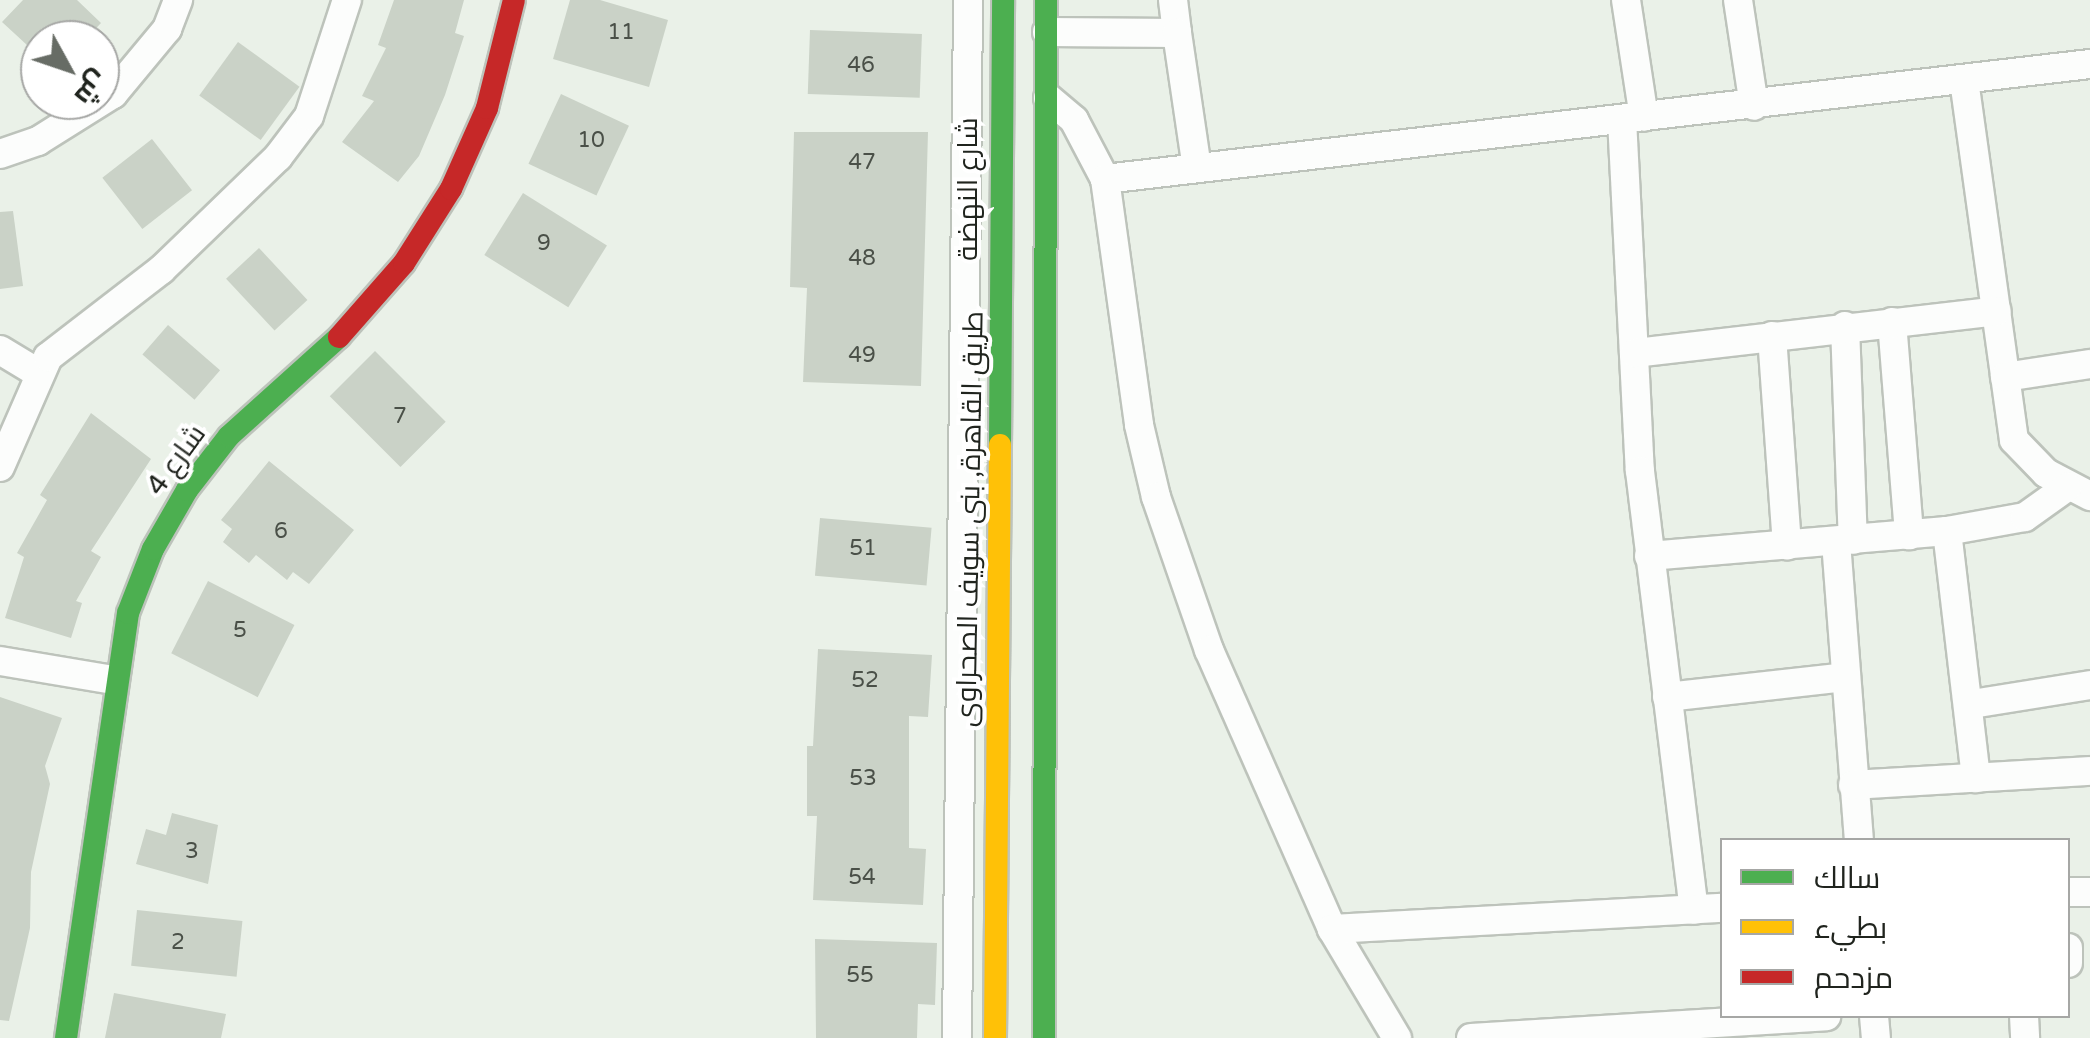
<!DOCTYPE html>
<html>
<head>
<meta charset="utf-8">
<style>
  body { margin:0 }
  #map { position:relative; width:2090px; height:1038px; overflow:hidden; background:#eaf1e8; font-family:"Varela Round",Cairo,sans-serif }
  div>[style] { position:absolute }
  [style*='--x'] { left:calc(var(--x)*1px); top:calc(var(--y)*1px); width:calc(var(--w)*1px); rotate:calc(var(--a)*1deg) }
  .building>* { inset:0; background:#cad2c7; transform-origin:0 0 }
  .roads { filter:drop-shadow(2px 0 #bdc3bb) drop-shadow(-2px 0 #bdc3bb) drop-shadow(0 2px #bdc3bb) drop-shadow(0 -2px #bdc3bb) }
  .street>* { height:28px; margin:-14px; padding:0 14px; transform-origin:14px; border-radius:14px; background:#fcfdfc }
  .fast>* { height:22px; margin:-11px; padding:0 11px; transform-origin:11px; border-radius:11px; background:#4caf50 }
  .slow>* { height:22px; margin:-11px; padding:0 11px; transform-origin:11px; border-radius:11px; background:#ffc107 }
  .jam>* { height:22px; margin:-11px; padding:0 11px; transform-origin:11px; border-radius:11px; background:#c62828 }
  span { translate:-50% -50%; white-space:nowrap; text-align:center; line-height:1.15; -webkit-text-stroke:8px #fff; paint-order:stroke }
  .number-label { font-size:22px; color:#4a5048 }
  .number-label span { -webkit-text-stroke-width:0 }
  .street-label { font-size:28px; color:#20241e }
  .legend { position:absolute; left:1720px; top:838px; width:350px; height:180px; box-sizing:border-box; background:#fff; border:2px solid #a6a7a5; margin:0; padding:12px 18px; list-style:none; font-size:30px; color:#20241e }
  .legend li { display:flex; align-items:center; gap:20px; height:50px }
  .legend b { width:50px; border:2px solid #a6a7a5 }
  .north { position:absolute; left:20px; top:20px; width:100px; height:100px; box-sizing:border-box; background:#fff; border:2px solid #a6a7a5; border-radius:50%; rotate:130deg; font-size:28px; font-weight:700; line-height:40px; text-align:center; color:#20241e }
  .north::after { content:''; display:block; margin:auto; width:35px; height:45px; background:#676c65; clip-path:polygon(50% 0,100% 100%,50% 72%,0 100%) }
</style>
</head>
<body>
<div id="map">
  <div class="building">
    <i style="clip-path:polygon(23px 0,77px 0,101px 23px,85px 40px,40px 40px,40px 57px,2px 22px)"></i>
    <i style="clip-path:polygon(394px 0,464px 0,455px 33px,464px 36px,445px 95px,419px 156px,398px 182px,342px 142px,374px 101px,362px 96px,386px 48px,378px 45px)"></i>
    <i style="clip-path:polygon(570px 0,600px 0,668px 20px,649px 87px,553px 59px)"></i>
    <i style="left:810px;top:30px;width:112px;height:64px;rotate:2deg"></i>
    <i style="left:238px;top:42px;width:76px;height:66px;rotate:36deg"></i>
    <i style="left:561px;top:94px;width:75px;height:77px;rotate:25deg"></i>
    <i style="clip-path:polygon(794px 132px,928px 132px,921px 386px,803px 382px,807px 288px,790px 287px)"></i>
    <i style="left:152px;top:139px;width:65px;height:63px;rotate:52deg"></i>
    <i style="left:523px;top:193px;width:99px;height:73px;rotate:32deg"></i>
    <i style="clip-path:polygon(13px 211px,23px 286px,0 289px,0 212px)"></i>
    <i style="left:259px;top:248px;width:71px;height:45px;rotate:47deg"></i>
    <i style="left:168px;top:325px;width:69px;height:39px;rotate:41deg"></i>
    <i style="left:375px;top:351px;width:100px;height:64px;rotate:45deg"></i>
    <i style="clip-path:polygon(91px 413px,151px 459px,91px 551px,101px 557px,76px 601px,82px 603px,71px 638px,5px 618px,24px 557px,17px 553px,47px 500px,40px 495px)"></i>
    <i style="clip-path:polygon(269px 461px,354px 530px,309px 584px,293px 572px,287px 580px,256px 555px,249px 563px,223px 542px,232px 529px,221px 520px)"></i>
    <i style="left:820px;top:518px;width:112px;height:58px;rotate:5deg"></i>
    <i style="left:208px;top:581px;width:97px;height:81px;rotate:27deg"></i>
    <i style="clip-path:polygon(818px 649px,932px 655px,928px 717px,909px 716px,909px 848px,926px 849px,923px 905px,813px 900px,817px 816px,807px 816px,807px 746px,813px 746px)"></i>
    <i style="clip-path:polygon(0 697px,62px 718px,45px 766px,50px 784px,31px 872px,30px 928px,9px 1021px,0 1020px)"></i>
    <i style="clip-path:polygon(172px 813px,218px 825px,208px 884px,136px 864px,146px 829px,166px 835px)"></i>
    <i style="left:137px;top:910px;width:106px;height:56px;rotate:6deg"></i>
    <i style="clip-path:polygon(815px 939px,937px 943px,935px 1005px,918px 1004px,917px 1038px,816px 1038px)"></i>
    <i style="clip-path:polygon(114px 993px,226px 1014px,221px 1038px,105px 1038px)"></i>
  </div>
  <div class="roads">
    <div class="street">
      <i style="--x:1173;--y:0;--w:33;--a:83"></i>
      <i style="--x:1626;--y:0;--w:118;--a:81.3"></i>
      <i style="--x:1738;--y:0;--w:107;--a:81.4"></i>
      <i style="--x:1047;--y:32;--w:130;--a:0.4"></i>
      <i style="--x:1177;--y:33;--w:136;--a:81.6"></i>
      <i style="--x:1964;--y:80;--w:363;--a:82.1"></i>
      <i style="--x:2014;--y:440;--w:46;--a:45.9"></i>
      <i style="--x:2046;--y:473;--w:50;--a:27.6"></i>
      <i style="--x:1048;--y:98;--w:34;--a:40"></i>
      <i style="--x:1074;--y:120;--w:67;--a:62.3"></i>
      <i style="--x:1105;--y:179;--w:248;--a:82.1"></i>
      <i style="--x:1139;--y:425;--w:74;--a:76.7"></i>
      <i style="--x:1156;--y:497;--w:162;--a:70.9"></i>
      <i style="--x:1209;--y:650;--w:305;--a:66.2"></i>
      <i style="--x:1332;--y:929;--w:127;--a:59.2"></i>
      <i style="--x:1622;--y:119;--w:352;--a:87.1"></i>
      <i style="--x:1640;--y:471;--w:442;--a:83"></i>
      <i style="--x:0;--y:154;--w:40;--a:-18.9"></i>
      <i style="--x:38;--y:141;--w:89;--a:-32.1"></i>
      <i style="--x:113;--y:94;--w:85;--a:-50.3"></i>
      <i style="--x:167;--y:29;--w:31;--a:-69"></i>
      <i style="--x:1105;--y:179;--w:992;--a:-6.66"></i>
      <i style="--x:1892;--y:322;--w:214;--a:85.4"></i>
      <i style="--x:1845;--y:326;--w:214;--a:87.9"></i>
      <i style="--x:1772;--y:336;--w:210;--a:85.9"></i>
      <i style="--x:0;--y:350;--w:44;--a:31.2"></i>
      <i style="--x:1635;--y:353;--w:364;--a:-6.6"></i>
      <i style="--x:2005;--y:377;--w:86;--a:-8.7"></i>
      <i style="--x:0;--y:467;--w:120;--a:-66.4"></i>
      <i style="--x:48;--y:357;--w:143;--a:-37.6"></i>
      <i style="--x:161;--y:270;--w:163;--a:-44"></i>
      <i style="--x:278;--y:157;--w:51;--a:-52.9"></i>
      <i style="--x:309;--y:116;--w:122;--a:-71.9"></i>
      <i style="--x:1947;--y:531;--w:249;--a:83.3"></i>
      <i style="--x:1836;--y:542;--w:299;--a:85.6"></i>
      <i style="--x:1649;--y:556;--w:299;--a:-4.8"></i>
      <i style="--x:1947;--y:531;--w:79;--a:-10.2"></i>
      <i style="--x:2025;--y:517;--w:52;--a:-35.5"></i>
      <i style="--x:0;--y:661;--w:116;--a:9.5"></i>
      <i style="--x:1667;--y:697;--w:179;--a:-6.4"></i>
      <i style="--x:1972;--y:704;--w:120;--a:-9.1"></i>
      <i style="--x:1853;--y:785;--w:237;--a:-3.4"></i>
      <i style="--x:2068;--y:892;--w:22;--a:0"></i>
      <i style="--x:1332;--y:929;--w:391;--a:-3.1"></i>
      <i style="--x:2068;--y:948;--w:15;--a:90"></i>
      <i style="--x:1874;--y:1016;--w:22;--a:85"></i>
      <i style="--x:2024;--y:1016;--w:22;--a:87"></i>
      <i style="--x:957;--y:1038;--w:1038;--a:-89.39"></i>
      <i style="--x:1471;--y:1038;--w:356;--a:-3.5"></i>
    </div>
    <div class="fast">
      <i style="--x:1000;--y:445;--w:445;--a:-89.6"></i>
      <i style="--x:66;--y:1038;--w:429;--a:-81.7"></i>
      <i style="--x:128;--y:613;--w:69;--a:-68.7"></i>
      <i style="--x:153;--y:549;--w:68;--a:-60"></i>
      <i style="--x:187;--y:490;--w:68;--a:-52.1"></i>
      <i style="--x:229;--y:436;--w:148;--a:-42"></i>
      <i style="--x:1044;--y:1038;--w:1038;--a:-89.89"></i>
    </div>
    <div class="slow">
      <i style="--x:995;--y:1038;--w:593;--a:-89.52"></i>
    </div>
    <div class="jam">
      <i style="--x:339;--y:337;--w:98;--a:-48.7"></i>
      <i style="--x:404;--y:263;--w:88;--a:-57.6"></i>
      <i style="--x:451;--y:189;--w:89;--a:-66"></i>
      <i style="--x:487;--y:108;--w:111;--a:-76"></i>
    </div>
  </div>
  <div class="number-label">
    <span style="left:621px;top:33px">11</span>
    <span style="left:861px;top:66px">46</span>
    <span style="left:591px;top:141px">10</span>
    <span style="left:862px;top:163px">47</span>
    <span style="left:544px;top:244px">9</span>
    <span style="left:862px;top:259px">48</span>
    <span style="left:862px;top:356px">49</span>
    <span style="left:400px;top:417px">7</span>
    <span style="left:281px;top:532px">6</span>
    <span style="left:863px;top:549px">51</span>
    <span style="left:240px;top:631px">5</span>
    <span style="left:865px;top:681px">52</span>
    <span style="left:863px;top:779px">53</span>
    <span style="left:192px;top:852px">3</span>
    <span style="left:862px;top:878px">54</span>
    <span style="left:178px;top:943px">2</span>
    <span style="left:860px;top:976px">55</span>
  </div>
  <div class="street-label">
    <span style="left:968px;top:189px;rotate:-90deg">شارع النهضة</span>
    <span style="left:176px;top:460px;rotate:-54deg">شارع 4</span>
    <span style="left:970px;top:519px;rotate:-89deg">طريق القاهرة, بنى سويف الصحراوى</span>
  </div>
  <ul class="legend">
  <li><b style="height:12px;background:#4caf50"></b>سالك</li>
  <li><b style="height:12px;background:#ffc107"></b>بطيء</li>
  <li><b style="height:12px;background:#c62828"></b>مزدحم</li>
  </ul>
  <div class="north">ش</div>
</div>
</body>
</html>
